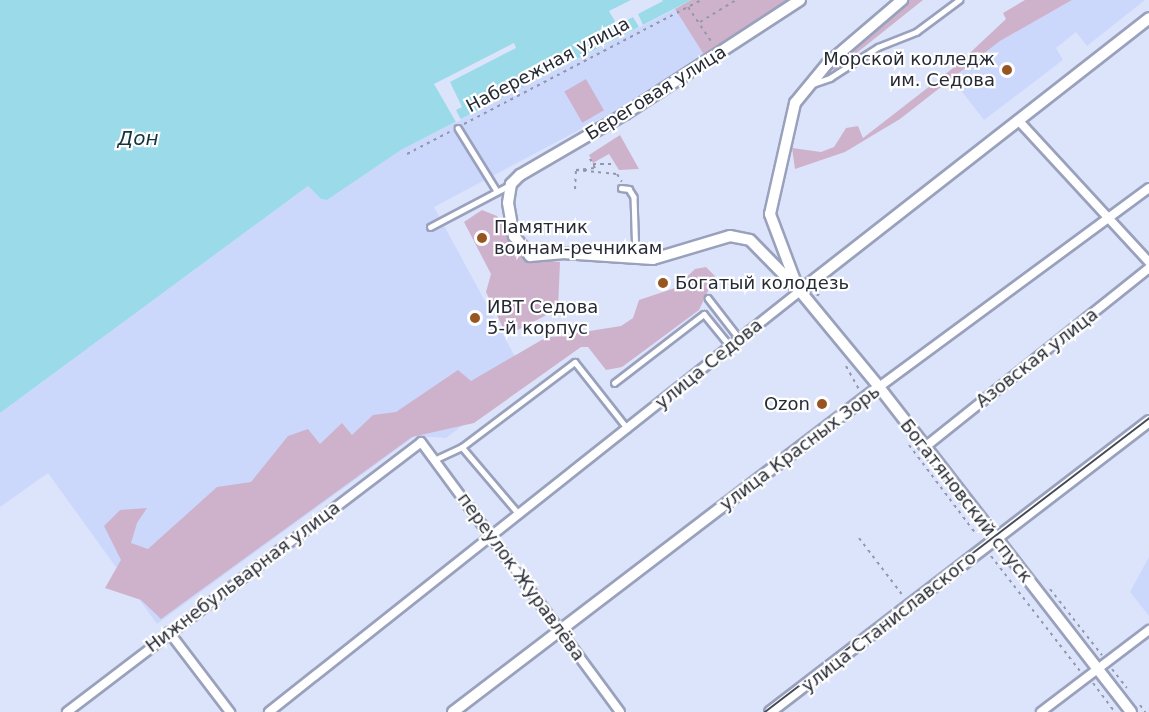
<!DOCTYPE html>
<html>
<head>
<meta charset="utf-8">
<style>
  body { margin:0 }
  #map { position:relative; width:1149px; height:712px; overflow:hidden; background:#dce4fb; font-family:"DejaVu Sans",sans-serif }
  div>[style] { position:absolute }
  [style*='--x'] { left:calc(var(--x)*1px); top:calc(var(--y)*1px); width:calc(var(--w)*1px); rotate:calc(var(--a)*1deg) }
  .built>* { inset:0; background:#ccd8fb }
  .green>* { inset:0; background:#ceb2cc; transform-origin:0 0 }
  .water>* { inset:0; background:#9bdae8 }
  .pier>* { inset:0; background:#dce4fb }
  .path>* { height:2px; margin-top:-1px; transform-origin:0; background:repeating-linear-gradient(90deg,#9298aa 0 3px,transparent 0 7.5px) }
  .roads { filter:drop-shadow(2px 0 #99a1bc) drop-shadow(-2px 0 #99a1bc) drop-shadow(0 2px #99a1bc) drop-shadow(0 -2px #99a1bc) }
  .service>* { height:4.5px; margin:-2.25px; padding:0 2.25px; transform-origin:2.25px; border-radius:2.25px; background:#fff }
  .minor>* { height:8px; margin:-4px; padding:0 4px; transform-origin:4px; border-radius:4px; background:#fff }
  .tertiary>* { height:10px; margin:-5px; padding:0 5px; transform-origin:5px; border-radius:5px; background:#fff }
  .tram>* { height:1.5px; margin:-0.75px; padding:0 0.75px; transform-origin:0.75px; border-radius:0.75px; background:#454a56 }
  .dots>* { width:16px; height:16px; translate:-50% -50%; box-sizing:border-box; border:3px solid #fff; border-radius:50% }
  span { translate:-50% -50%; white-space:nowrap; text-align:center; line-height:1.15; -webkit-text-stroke:4.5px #fff; paint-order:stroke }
  .poi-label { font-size:18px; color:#262a34 }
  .right { translate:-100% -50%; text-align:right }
  .left { translate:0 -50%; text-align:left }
  .street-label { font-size:18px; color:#262a34 }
  .water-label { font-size:20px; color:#16353c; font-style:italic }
</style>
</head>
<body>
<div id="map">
  <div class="built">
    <i style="clip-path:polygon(1072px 0,1145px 0,1087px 46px,1076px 32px,1056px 48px,1063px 60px,984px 120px,952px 79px,1000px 41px)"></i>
    <i style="clip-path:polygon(675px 9px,706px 58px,628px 104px,434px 207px,526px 377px,446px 438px,415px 436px,157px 624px,48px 473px,0 507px,0 413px,308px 186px,321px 199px,327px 200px,401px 150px)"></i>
    <i style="clip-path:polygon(1149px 557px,1149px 616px,1130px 592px)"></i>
  </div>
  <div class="green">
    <i style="clip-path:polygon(691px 0,791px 0,706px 58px,675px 9px)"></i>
    <i style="clip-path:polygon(909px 0,923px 0,834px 71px,831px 66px)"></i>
    <i style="clip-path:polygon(1025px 0,1072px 0,1000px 41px,900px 119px,845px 152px,795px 169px,792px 148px,821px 152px,834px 147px,846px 128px,858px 126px,863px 138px,957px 65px,1006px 19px,1003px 13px)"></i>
    <i style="left:586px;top:79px;width:36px;height:25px;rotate:60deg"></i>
    <i style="clip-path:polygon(620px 135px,639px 169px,619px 170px,609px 154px,593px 163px,589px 155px)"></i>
    <i style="clip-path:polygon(482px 210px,497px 216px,522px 257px,560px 262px,558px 309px,510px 334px,502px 326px,486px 292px,491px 274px,464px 222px)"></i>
    <i style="clip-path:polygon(706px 267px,715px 276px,699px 310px,622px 367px,606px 370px,588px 347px,581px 347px,474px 423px,412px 437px,161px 619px,141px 600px,105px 588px,121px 560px,104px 526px,120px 510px,147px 508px,137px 523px,131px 543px,148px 549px,217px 487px,251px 482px,288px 436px,308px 429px,320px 444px,342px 423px,352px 435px,373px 415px,396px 412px,458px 370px,471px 381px,545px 338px,621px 326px,633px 318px,639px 300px,675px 288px,695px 269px)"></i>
  </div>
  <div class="water">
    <i style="clip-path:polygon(0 0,691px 0,401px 150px,327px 200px,321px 199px,308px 186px,0 413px)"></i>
  </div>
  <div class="pier">
    <i style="clip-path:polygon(631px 0,662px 0,663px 1px,638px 14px,643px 25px,639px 27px,633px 17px,617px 25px,609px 11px)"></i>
    <i style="clip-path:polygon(514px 43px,516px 48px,450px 82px,462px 107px,456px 110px,461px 120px,456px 122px,434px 84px)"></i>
  </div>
  <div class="path">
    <i style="--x:688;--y:7;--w:45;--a:56"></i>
    <i style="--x:700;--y:22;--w:42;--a:-31.4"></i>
    <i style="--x:464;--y:124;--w:267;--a:-27.6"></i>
    <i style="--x:407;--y:154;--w:50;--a:-27.6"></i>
    <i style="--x:593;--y:164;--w:20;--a:0"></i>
    <i style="--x:576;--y:170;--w:19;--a:-6"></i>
    <i style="--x:595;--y:168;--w:15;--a:-118"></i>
    <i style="--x:575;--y:189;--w:19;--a:-87"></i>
    <i style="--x:576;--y:170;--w:41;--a:5.6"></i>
    <i style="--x:617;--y:174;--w:9;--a:58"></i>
    <i style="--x:817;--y:296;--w:13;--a:-51"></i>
    <i style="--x:846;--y:366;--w:26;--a:61"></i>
    <i style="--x:909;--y:445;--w:111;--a:53"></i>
    <i style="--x:859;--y:538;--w:74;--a:52.7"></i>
    <i style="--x:991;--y:556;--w:145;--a:52.3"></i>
    <i style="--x:1050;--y:589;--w:84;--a:51.8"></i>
    <i style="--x:1112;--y:669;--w:24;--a:52"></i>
    <i style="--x:1093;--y:683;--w:36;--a:53"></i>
    <i style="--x:1140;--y:705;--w:9;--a:54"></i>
  </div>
  <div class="roads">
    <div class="service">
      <i style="--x:813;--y:84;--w:18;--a:-19"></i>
      <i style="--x:830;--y:78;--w:57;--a:-32.9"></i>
      <i style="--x:878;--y:47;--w:41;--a:-21.5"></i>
      <i style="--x:916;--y:32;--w:54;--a:-36.7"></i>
      <i style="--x:458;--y:128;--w:74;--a:58.2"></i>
      <i style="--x:621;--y:188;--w:8;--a:7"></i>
      <i style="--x:629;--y:189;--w:9;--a:58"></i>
      <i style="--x:634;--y:197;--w:60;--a:88.1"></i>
      <i style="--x:430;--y:227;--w:88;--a:-27.7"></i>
      <i style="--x:708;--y:298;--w:51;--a:52.2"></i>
      <i style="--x:614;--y:383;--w:113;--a:-37.5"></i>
      <i style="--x:704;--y:314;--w:43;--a:50.7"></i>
      <i style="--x:462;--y:447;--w:88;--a:49.6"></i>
      <i style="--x:434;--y:460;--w:31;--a:-25"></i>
      <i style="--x:462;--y:447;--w:141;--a:-37"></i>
      <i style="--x:575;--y:362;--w:85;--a:51.7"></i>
    </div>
    <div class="minor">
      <i style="--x:1018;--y:120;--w:193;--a:47.3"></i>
      <i style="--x:879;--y:387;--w:335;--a:-36.4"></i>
      <i style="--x:925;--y:447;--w:287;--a:-38.6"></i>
      <i style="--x:169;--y:632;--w:101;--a:52.7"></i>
      <i style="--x:67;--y:712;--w:445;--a:-37.3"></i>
      <i style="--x:421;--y:442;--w:335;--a:53.6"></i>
      <i style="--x:269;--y:712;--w:678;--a:-38.41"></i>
      <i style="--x:1041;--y:712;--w:136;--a:-37.2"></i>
    </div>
    <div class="tertiary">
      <i style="--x:800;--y:0;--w:209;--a:146.9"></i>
      <i style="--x:625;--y:114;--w:121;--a:149.8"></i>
      <i style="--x:520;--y:175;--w:13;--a:135"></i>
      <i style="--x:511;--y:184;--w:19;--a:99"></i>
      <i style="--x:508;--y:203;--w:34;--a:80"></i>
      <i style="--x:514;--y:236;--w:26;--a:51"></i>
      <i style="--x:530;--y:256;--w:32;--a:-5"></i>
      <i style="--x:562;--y:253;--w:91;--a:3.8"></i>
      <i style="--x:653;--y:259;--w:80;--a:-16.6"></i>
      <i style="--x:730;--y:236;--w:20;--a:11"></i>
      <i style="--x:750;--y:240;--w:71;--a:45.6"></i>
      <i style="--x:800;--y:291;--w:124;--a:50.5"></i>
      <i style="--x:879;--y:387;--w:411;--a:52.2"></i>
      <i style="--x:797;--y:286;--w:77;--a:-110.6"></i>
      <i style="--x:770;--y:214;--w:114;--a:-77.3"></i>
      <i style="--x:795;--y:103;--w:50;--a:-50.6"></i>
      <i style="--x:827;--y:64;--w:99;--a:-40.5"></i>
      <i style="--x:800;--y:291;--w:443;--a:-38"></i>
      <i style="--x:453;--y:712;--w:536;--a:-37.34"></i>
      <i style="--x:770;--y:712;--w:478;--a:-37.5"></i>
    </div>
  </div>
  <div class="tram">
    <i style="--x:765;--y:712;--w:484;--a:-37.4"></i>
  </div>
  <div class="dots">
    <i style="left:1007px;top:70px;background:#975621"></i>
    <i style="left:482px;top:238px;background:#975621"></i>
    <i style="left:663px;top:283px;background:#975621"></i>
    <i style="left:475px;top:318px;background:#975621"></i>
    <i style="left:822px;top:404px;background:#975621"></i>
  </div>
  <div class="poi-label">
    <span class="right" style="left:995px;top:70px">Морской колледж<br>им. Седова</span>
    <span class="left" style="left:494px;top:238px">Памятник<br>воинам-речникам</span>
    <span class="left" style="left:675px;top:283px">Богатый колодезь</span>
    <span class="left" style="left:487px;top:318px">ИВТ Седова<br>5-й корпус</span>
    <span class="right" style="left:810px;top:404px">Ozon</span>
  </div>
  <div class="street-label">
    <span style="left:548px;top:65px;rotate:-28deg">Набережная улица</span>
    <span style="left:656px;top:93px;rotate:-32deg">Береговая улица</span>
    <span style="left:1037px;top:358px;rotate:-38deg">Азовская улица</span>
    <span style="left:709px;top:364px;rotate:-39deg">улица Седова</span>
    <span style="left:800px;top:448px;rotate:-37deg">улица Красных Зорь</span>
    <span style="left:966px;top:501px;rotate:52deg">Богатяновский спуск</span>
    <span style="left:243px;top:577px;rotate:-37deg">Нижнебульварная улица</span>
    <span style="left:521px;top:577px;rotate:54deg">переулок Журавлёва</span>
    <span style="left:889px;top:622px;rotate:-38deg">улица Станиславского</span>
  </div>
  <div class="water-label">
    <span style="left:138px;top:138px">Дон</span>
  </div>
</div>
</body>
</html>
